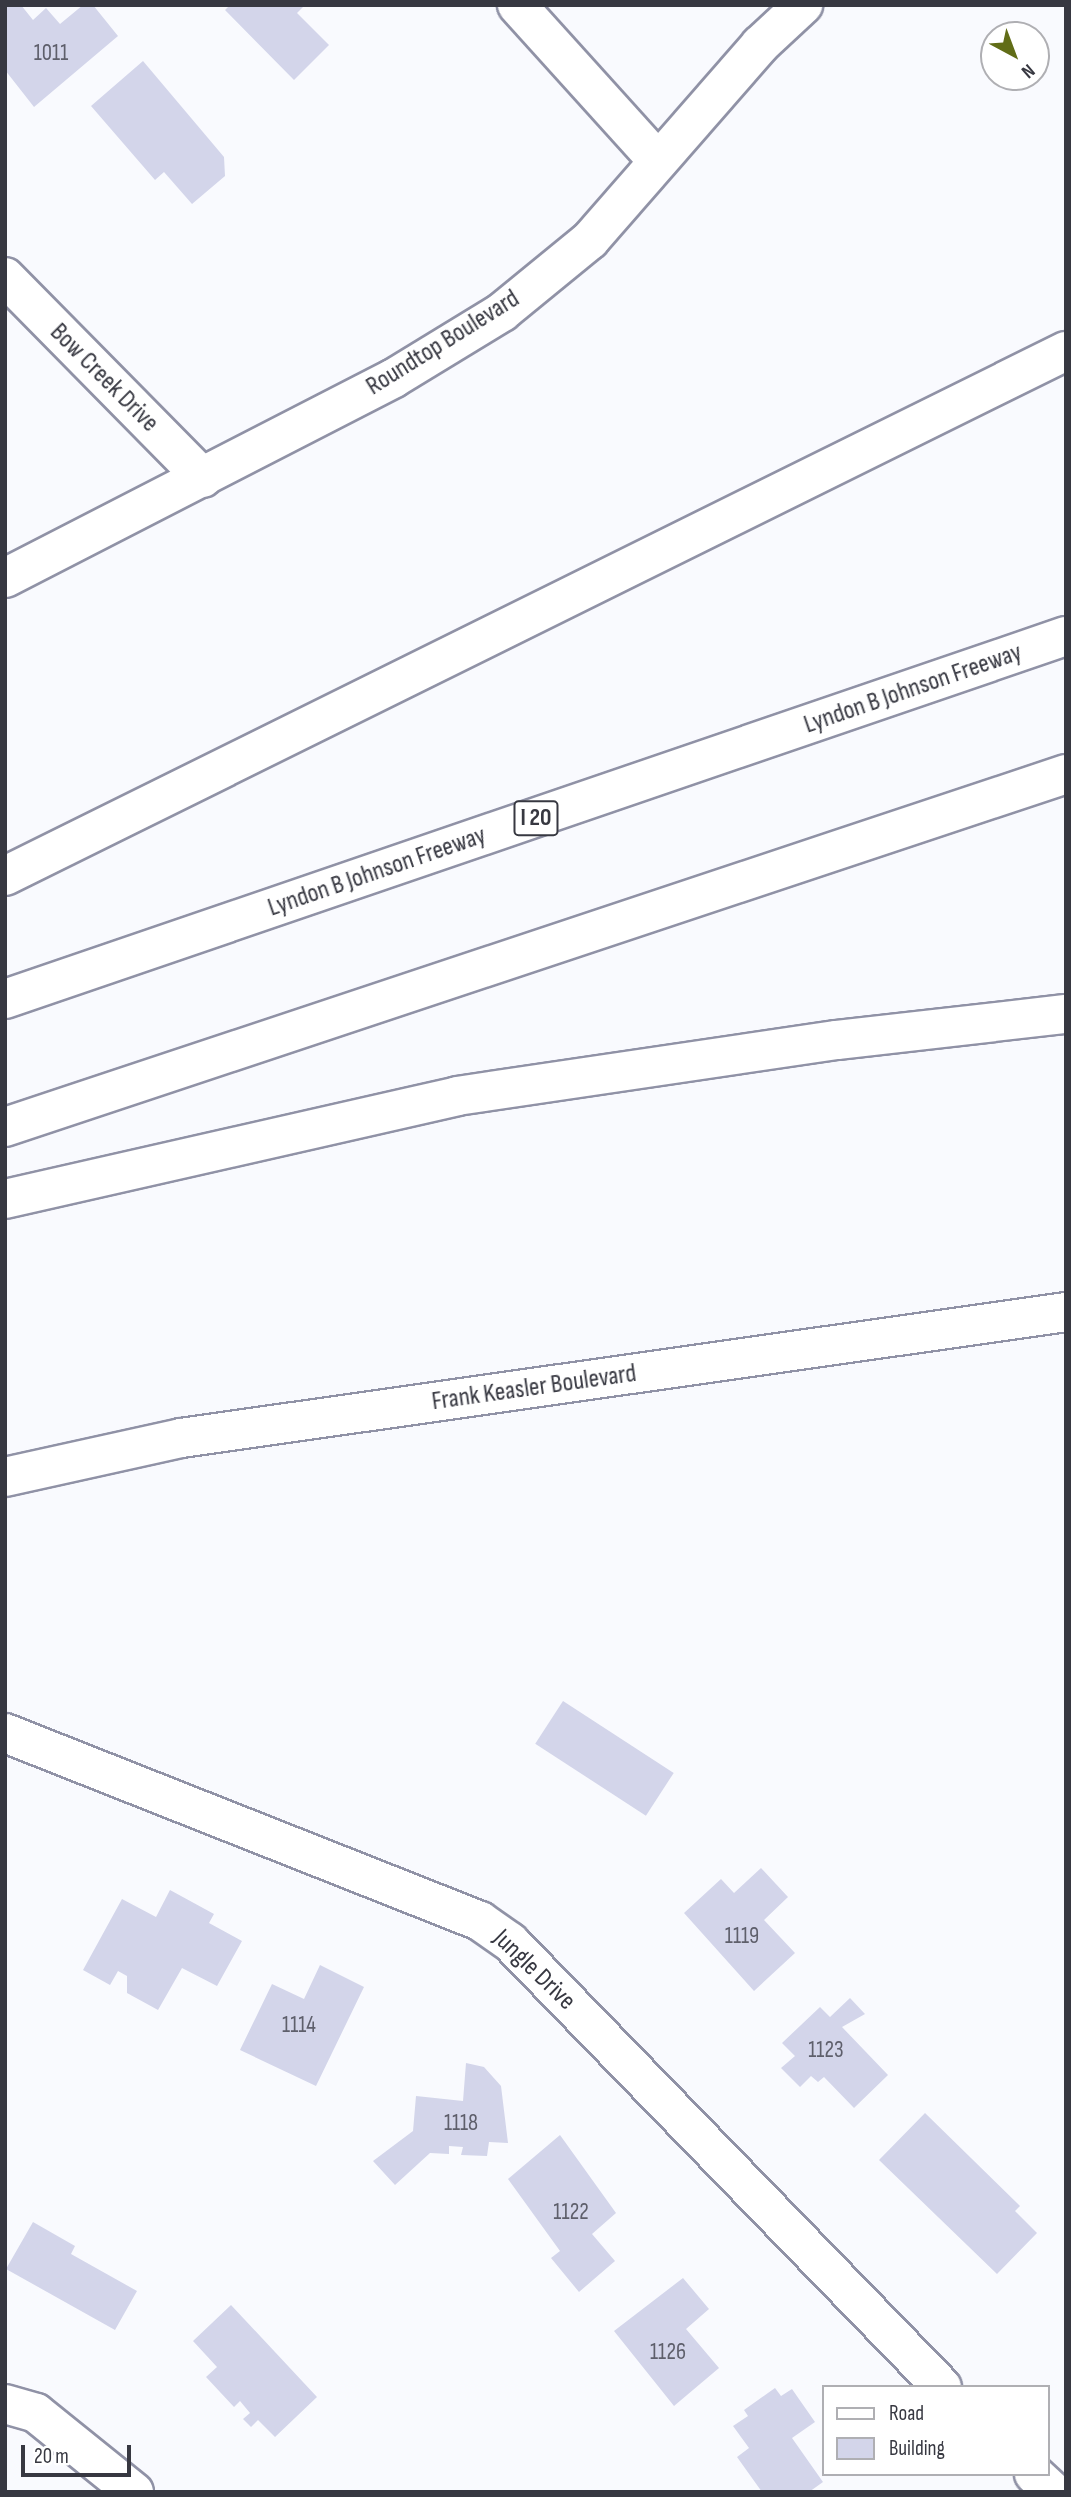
<!DOCTYPE html>
<html>
<head>
<meta charset="utf-8">
<style>
  body { margin:0 }
  #map { position:relative; width:1071px; height:2497px; overflow:hidden; background:#f9fafe; font-family:"Sofia Sans Condensed",sans-serif }
  div>[style] { position:absolute }
  [style*='--x'] { left:calc(var(--x)*1px); top:calc(var(--y)*1px); width:calc(var(--w)*1px); rotate:calc(var(--a)*1deg) }
  .building>* { inset:0; background:#d3d5ea; transform-origin:0 0 }
  .roads { filter:drop-shadow(2px 0 #9092a6) drop-shadow(-2px 0 #9092a6) drop-shadow(0 2px #9092a6) drop-shadow(0 -2px #9092a6) }
  .minor>* { height:38px; margin:-19px; padding:0 19px; transform-origin:19px; border-radius:19px; background:#fff }
  .highway>* { height:38px; margin:-19px; padding:0 19px; transform-origin:19px; border-radius:19px; background:#fff }
  span { translate:-50% -50%; white-space:nowrap; text-align:center; line-height:1.15; -webkit-text-stroke:5px #fff; paint-order:stroke }
  .number-label { font-size:23px; color:#5e5f6b }
  .number-label span { -webkit-text-stroke-width:0 }
  .shield-label span { padding:2px 5px; background:#fff; border:2px solid; border-radius:5px; -webkit-text-stroke-width:0 }
  .shield-label { font-size:24px; color:#373841; font-weight:700 }
  .street-label { font-size:26px; color:#373841 }
  .frame { position:absolute; inset:0; border:7px solid #373841; pointer-events:none }
  .legend { position:absolute; left:822px; top:2385px; width:228px; height:91px; box-sizing:border-box; background:#fff; border:2px solid #afafb3; margin:0; padding:9px 12px; list-style:none; font-size:21px; color:#373841 }
  .legend li { display:flex; align-items:center; gap:14px; height:35px }
  .legend b { width:35px; border:2px solid #afafb3 }
  .north { position:absolute; left:980px; top:21px; width:70px; height:70px; box-sizing:border-box; background:#fff; border:2px solid #afafb3; border-radius:50%; rotate:139deg; font-size:19px; font-weight:700; line-height:28px; text-align:center; color:#373841 }
  .north::after { content:''; display:block; margin:auto; width:24px; height:32px; background:#616d17; clip-path:polygon(50% 0,100% 100%,50% 72%,0 100%) }
  .scale { position:absolute; left:21px; top:2445px; width:110px; height:32px; box-sizing:border-box; border:4px solid #373841; border-top:0; padding-left:9px; font-size:21px; line-height:24px; white-space:nowrap; color:#373841; -webkit-text-stroke:5px #fff; paint-order:stroke }
</style>
</head>
<body>
<div id="map">
  <div class="building">
    <i style="clip-path:polygon(5px 5px,21px 5px,33px 20px,46px 8px,60px 24px,83px 5px,93px 5px,118px 36px,34px 107px,5px 70px)"></i>
    <i style="clip-path:polygon(230px 5px,305px 5px,297px 13px,329px 45px,294px 80px,225px 10px)"></i>
    <i style="clip-path:polygon(143px 61px,224px 157px,225px 176px,192px 204px,164px 172px,155px 180px,91px 106px)"></i>
    <i style="left:563px;top:1701px;width:132px;height:51px;rotate:33deg"></i>
    <i style="clip-path:polygon(761px 1868px,788px 1897px,764px 1920px,795px 1953px,754px 1991px,684px 1913px,721px 1879px,734px 1893px)"></i>
    <i style="clip-path:polygon(170px 1890px,214px 1914px,209px 1923px,242px 1941px,217px 1986px,182px 1968px,158px 2010px,127px 1993px,127px 1976px,118px 1971px,110px 1985px,83px 1970px,122px 1899px,156px 1917px)"></i>
    <i style="clip-path:polygon(320px 1965px,364px 1987px,316px 2086px,240px 2050px,272px 1984px,304px 1999px)"></i>
    <i style="clip-path:polygon(850px 1998px,865px 2014px,842px 2027px,888px 2075px,854px 2108px,824px 2077px,818px 2082px,811px 2076px,800px 2087px,781px 2068px,795px 2056px,782px 2043px,820px 2007px,830px 2017px)"></i>
    <i style="clip-path:polygon(466px 2063px,484px 2067px,501px 2086px,508px 2143px,489px 2142px,487px 2156px,461px 2155px,463px 2147px,449px 2146px,449px 2154px,430px 2153px,395px 2185px,373px 2161px,413px 2131px,416px 2096px,463px 2101px)"></i>
    <i style="clip-path:polygon(925px 2113px,1020px 2206px,1015px 2211px,1037px 2233px,997px 2274px,879px 2160px)"></i>
    <i style="clip-path:polygon(560px 2135px,616px 2213px,592px 2234px,615px 2261px,579px 2292px,551px 2258px,560px 2251px,508px 2179px)"></i>
    <i style="clip-path:polygon(33px 2222px,75px 2246px,71px 2254px,137px 2291px,115px 2330px,6px 2269px)"></i>
    <i style="clip-path:polygon(683px 2278px,709px 2309px,686px 2329px,719px 2368px,674px 2406px,614px 2331px)"></i>
    <i style="clip-path:polygon(231px 2305px,317px 2397px,275px 2437px,258px 2420px,251px 2427px,243px 2419px,250px 2413px,240px 2401px,234px 2407px,206px 2377px,217px 2367px,193px 2341px)"></i>
    <i style="clip-path:polygon(775px 2388px,781px 2396px,792px 2389px,815px 2422px,792px 2438px,823px 2482px,809px 2492px,762px 2492px,737px 2457px,749px 2448px,733px 2426px,748px 2416px,744px 2410px)"></i>
  </div>
  <div class="roads">
    <div class="minor">
      <i style="--x:517;--y:5;--w:210;--a:47.9"></i>
      <i style="--x:5;--y:277;--w:282;--a:45.4"></i>
      <i style="--x:5;--y:578;--w:437;--a:-27.2"></i>
      <i style="--x:394;--y:378;--w:127;--a:-31.4"></i>
      <i style="--x:502;--y:312;--w:114;--a:-39.3"></i>
      <i style="--x:590;--y:240;--w:259;--a:-48.9"></i>
      <i style="--x:760;--y:45;--w:59;--a:-42.9"></i>
      <i style="--x:5;--y:1477;--w:180;--a:-12.5"></i>
      <i style="--x:181;--y:1438;--w:894;--a:-8.1"></i>
      <i style="--x:5;--y:1733;--w:511;--a:21.59"></i>
      <i style="--x:480;--y:1921;--w:37;--a:35"></i>
      <i style="--x:510;--y:1942;--w:620;--a:45.85"></i>
      <i style="--x:5;--y:2404;--w:32;--a:16"></i>
      <i style="--x:36;--y:2413;--w:126;--a:38.9"></i>
      <i style="--x:1034;--y:2474;--w:26;--a:43"></i>
    </div>
    <div class="highway">
      <i style="--x:5;--y:876;--w:1184;--a:-26.33"></i>
      <i style="--x:5;--y:999;--w:1121;--a:-18.89"></i>
      <i style="--x:5;--y:1127;--w:1118;--a:-18.4"></i>
      <i style="--x:5;--y:1199;--w:464;--a:-12.8"></i>
      <i style="--x:457;--y:1096;--w:384;--a:-8.4"></i>
      <i style="--x:837;--y:1040;--w:230;--a:-6.5"></i>
    </div>
  </div>
  <div class="number-label">
    <span style="left:51px;top:53px">1011</span>
    <span style="left:742px;top:1936px">1119</span>
    <span style="left:299px;top:2025px">1114</span>
    <span style="left:826px;top:2050px">1123</span>
    <span style="left:461px;top:2123px">1118</span>
    <span style="left:571px;top:2212px">1122</span>
    <span style="left:668px;top:2352px">1126</span>
  </div>
  <div class="shield-label">
    <span style="left:536px;top:818px">I 20</span>
  </div>
  <div class="street-label">
    <span style="left:443px;top:343px;rotate:-32deg">Roundtop Boulevard</span>
    <span style="left:104px;top:378px;rotate:45deg">Bow Creek Drive</span>
    <span style="left:913px;top:689px;rotate:-19deg">Lyndon B Johnson Freeway</span>
    <span style="left:377px;top:872px;rotate:-19deg">Lyndon B Johnson Freeway</span>
    <span style="left:534px;top:1388px;rotate:-8deg">Frank Keasler Boulevard</span>
    <span style="left:534px;top:1970px;rotate:44deg">Jungle Drive</span>
  </div>
  <div class="frame"></div>
  <ul class="legend">
  <li><b style="height:9px;background:#fff"></b>Road</li>
  <li><b style="height:19px;background:#d3d5ea"></b>Building</li>
  </ul>
  <div class="north">N</div>
  <div class="scale">20 m</div>
</div>
</body>
</html>
